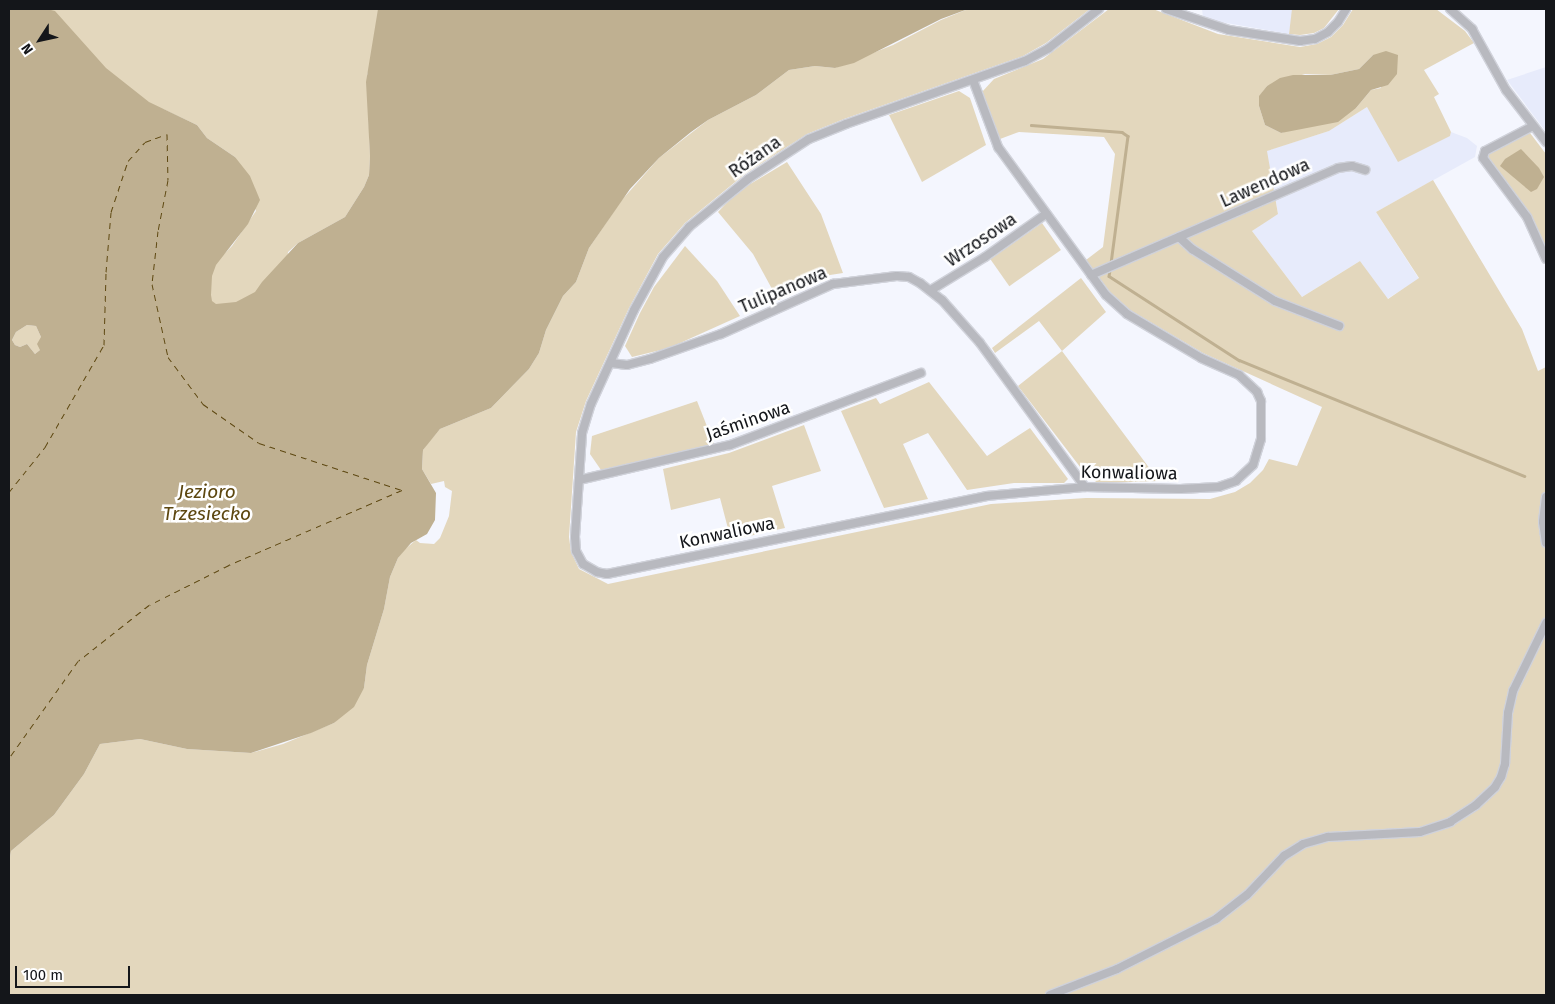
<!DOCTYPE html>
<html>
<head>
<meta charset="utf-8">
<style>
  body { margin:0 }
  #map { position:relative; width:1555px; height:1004px; overflow:hidden; background:#f4f6fe; font-family:"Fira Sans",sans-serif }
  div>[style] { position:absolute }
  [style*='--x'] { left:calc(var(--x)*1px); top:calc(var(--y)*1px); width:calc(var(--w)*1px); rotate:calc(var(--a)*1deg) }
  .built>* { inset:0; background:#e7ebfb }
  .green>* { inset:0; background:#e3d7bd; transform-origin:0 0 }
  .water>* { inset:0; background:#bfb091 }
  .stream>* { height:2.5px; margin:-1.25px; padding:0 1.25px; transform-origin:1.25px; border-radius:1.25px; background:#bfb091 }
  .ferry>* { height:1px; margin-top:-0.5px; transform-origin:0; background:repeating-linear-gradient(90deg,#5d4710 0 6px,transparent 0 11px) }
  .roads { filter:drop-shadow(1px 0 #d0d2da) drop-shadow(-1px 0 #d0d2da) drop-shadow(0 1px #d0d2da) drop-shadow(0 -1px #d0d2da) }
  .street>* { height:8px; margin:-4px; padding:0 4px; transform-origin:4px; border-radius:4px; background:#b8b9bf }
  span { translate:-50% -50%; white-space:nowrap; text-align:center; line-height:1.15; -webkit-text-stroke:5px #fff; paint-order:stroke }
  .street-label { font-size:18px; color:#14161a }
  .water-label { font-size:19px; color:#5d4710; font-style:italic }
  .frame { position:absolute; inset:0; border:10px solid #14161a; pointer-events:none }
  .north { position:absolute; left:15px; top:15px; width:50px; height:50px; -webkit-text-stroke:4px #fff; paint-order:stroke; rotate:235deg; font-size:14px; font-weight:700; line-height:20px; text-align:center; color:#14161a }
  .north::after { content:''; display:block; margin:auto; width:18px; height:22px; background:#14161a; clip-path:polygon(50% 0,100% 100%,50% 72%,0 100%) }
  .scale { position:absolute; left:15px; top:966px; width:115px; height:22px; box-sizing:border-box; border:2px solid #14161a; border-top:0; padding-left:6px; font-size:15px; line-height:18px; white-space:nowrap; color:#14161a; -webkit-text-stroke:4px #fff; paint-order:stroke }
</style>
</head>
<body>
<div id="map">
  <div class="built">
    <i style="clip-path:polygon(1202px 9px,1292px 9px,1292px 16px,1289px 34px,1215px 21px,1203px 17px)"></i>
    <i style="clip-path:polygon(1546px 67px,1546px 132px,1507px 80px)"></i>
    <i style="clip-path:polygon(1367px 107px,1446px 136px,1450px 136px,1451px 132px,1467px 138px,1477px 146px,1475px 157px,1376px 212px,1419px 279px,1387px 299px,1360px 261px,1302px 297px,1252px 231px,1278px 213px,1266px 151px,1329px 131px)"></i>
  </div>
  <div class="green">
    <i style="clip-path:polygon(9px 9px,390px 9px,367px 75px,370px 156px,369px 175px,364px 187px,345px 217px,298px 243px,288px 252px,287px 264px,238px 311px,177px 302px,232px 246px,256px 211px,235px 157px,207px 138px,197px 125px,163px 109px,156px 111px)"></i>
    <i style="clip-path:polygon(evenodd,968px 9px,1090px 9px,1046px 43px,1023px 56px,844px 119px,807px 134px,745px 174px,685px 223px,658px 254px,629px 308px,586px 401px,576px 432px,569px 537px,571px 552px,579px 569px,608px 584px,991px 504px,1086px 498px,1210px 499px,1235px 492px,1250px 483px,1263px 470px,1269px 459px,1297px 466px,1322px 407px,1203px 353px,1130px 310px,1110px 292px,1086px 260px,1103px 247px,1115px 154px,1104px 137px,1019px 132px,1000px 139px,982px 92px,994px 79px,1043px 59px,1109px 9px,1153px 9px,1218px 34px,1300px 47px,1317px 44px,1331px 37px,1343px 25px,1353px 9px,1436px 9px,1465px 31px,1474px 43px,1424px 70px,1439px 94px,1434px 97px,1451px 132px,1450px 136px,1398px 162px,1367px 107px,1329px 131px,1267px 151px,1278px 214px,1252px 231px,1302px 297px,1360px 261px,1388px 299px,1419px 278px,1376px 212px,1433px 180px,1522px 329px,1538px 371px,1546px 367px,1546px 995px,9px 995px,9px 863px,11px 851px,54px 815px,84px 774px,100px 744px,140px 739px,187px 749px,251px 753px,283px 744px,334px 723px,364px 688px,367px 665px,384px 609px,390px 577px,398px 558px,404px 550px,416px 540px,420px 543px,434px 544px,440px 538px,449px 516px,452px 491px,445px 487px,444px 481px,431px 484px,422px 469px,423px 450px,427px 444px,440px 429px,491px 408px,529px 369px,539px 353px,546px 330px,563px 296px,576px 282px,589px 248px,621px 201px,659px 158px,708px 120px,756px 95px,789px 70px,815px 66px,835px 68px,893px 45px,941px 20px,968px 9px,1373px 55px,1381px 88px,1371px 90px,1356px 108px,1281px 133px,1265px 125px,1259px 106px,1259px 97px,1267px 86px,1305px 74px,1330px 75px,1359px 69px,1373px 55px)"></i>
    <i style="clip-path:polygon(1292px 9px,1339px 9px,1324px 28px,1314px 33px,1300px 35px,1289px 34px)"></i>
    <i style="clip-path:polygon(959px 91px,970px 98px,986px 145px,922px 182px,889px 115px)"></i>
    <i style="clip-path:polygon(1530px 133px,1546px 154px,1546px 250px,1530px 215px,1486px 157px,1487px 154px)"></i>
    <i style="clip-path:polygon(787px 162px,821px 214px,843px 273px,830px 275px,778px 300px,753px 254px,718px 212px,737px 192px)"></i>
    <i style="left:1042px;top:223px;width:33px;height:63px;rotate:55deg"></i>
    <i style="clip-path:polygon(685px 246px,717px 281px,740px 316px,669px 348px,632px 357px,625px 346px,640px 313px,654px 287px)"></i>
    <i style="clip-path:polygon(1081px 278px,1106px 312px,1062px 351px,1159px 481px,1098px 483px,1087px 476px,1018px 386px,1062px 351px,1039px 321px,995px 353px,992px 348px)"></i>
    <i style="clip-path:polygon(27px 325px,36px 326px,41px 337px,40px 350px,35px 354px,27px 344px,20px 347px,15px 345px,12px 340px,16px 332px)"></i>
    <i style="clip-path:polygon(929px 382px,987px 456px,1030px 428px,1068px 479px,1064px 483px,1014px 483px,967px 490px,928px 433px,903px 444px,928px 499px,884px 508px,841px 411px,876px 398px,880px 404px)"></i>
    <i style="clip-path:polygon(697px 401px,714px 444px,601px 470px,590px 454px,592px 436px)"></i>
    <i style="clip-path:polygon(804px 425px,821px 471px,772px 486px,785px 528px,731px 540px,720px 498px,671px 510px,663px 469px,729px 453px)"></i>
  </div>
  <div class="water">
    <i style="clip-path:polygon(evenodd,9px 9px,47px 9px,55px 11px,106px 68px,149px 102px,197px 125px,207px 138px,235px 157px,250px 176px,260px 200px,248px 224px,216px 265px,212px 276px,211px 295px,212px 301px,216px 304px,236px 302px,255px 292px,262px 282px,298px 243px,345px 217px,364px 187px,369px 175px,370px 156px,366px 82px,378px 9px,968px 9px,941px 19px,854px 63px,835px 68px,815px 66px,789px 70px,756px 95px,708px 120px,691px 132px,659px 158px,630px 189px,589px 248px,576px 282px,563px 296px,546px 330px,539px 353px,529px 369px,491px 408px,440px 429px,423px 450px,422px 469px,436px 493px,435px 520px,427px 534px,411px 543px,398px 558px,390px 577px,384px 609px,367px 665px,364px 688px,354px 707px,334px 723px,311px 733px,251px 753px,187px 749px,140px 739px,100px 744px,84px 774px,54px 815px,11px 851px,9px 863px,9px 9px,27px 325px,36px 326px,41px 337px,37px 344px,40px 350px,35px 354px,27px 344px,20px 347px,15px 345px,12px 340px,16px 332px,27px 325px)"></i>
    <i style="clip-path:polygon(1386px 51px,1398px 55px,1397px 74px,1388px 85px,1371px 90px,1356px 108px,1338px 122px,1281px 133px,1265px 125px,1259px 106px,1259px 96px,1267px 86px,1280px 78px,1293px 75px,1330px 75px,1359px 69px,1373px 55px)"></i>
    <i style="clip-path:polygon(1521px 149px,1539px 168px,1544px 177px,1537px 189px,1531px 192px,1500px 166px,1505px 159px)"></i>
  </div>
  <div class="stream">
    <i style="--x:1031;--y:125;--w:91;--a:4.4"></i>
    <i style="--x:1122;--y:132;--w:7;--a:34"></i>
    <i style="--x:1128;--y:136;--w:129;--a:97.6"></i>
    <i style="--x:1110;--y:270;--w:6;--a:99"></i>
    <i style="--x:1109;--y:276;--w:155;--a:32.9"></i>
    <i style="--x:1239;--y:360;--w:308;--a:22.1"></i>
  </div>
  <div class="ferry">
    <i style="--x:9;--y:492;--w:58;--a:-51.3"></i>
    <i style="--x:45;--y:447;--w:118;--a:-60"></i>
    <i style="--x:104;--y:345;--w:73;--a:-88.4"></i>
    <i style="--x:106;--y:272;--w:60;--a:-85.2"></i>
    <i style="--x:111;--y:212;--w:54;--a:-71.6"></i>
    <i style="--x:128;--y:161;--w:25;--a:-48"></i>
    <i style="--x:145;--y:142;--w:23;--a:-20"></i>
    <i style="--x:167;--y:134;--w:46;--a:88.8"></i>
    <i style="--x:168;--y:180;--w:52;--a:101.1"></i>
    <i style="--x:158;--y:231;--w:53;--a:96.5"></i>
    <i style="--x:152;--y:284;--w:75;--a:77.6"></i>
    <i style="--x:168;--y:357;--w:59;--a:53.3"></i>
    <i style="--x:203;--y:404;--w:68;--a:34.9"></i>
    <i style="--x:259;--y:443;--w:151;--a:18.2"></i>
    <i style="--x:402;--y:490;--w:189;--a:156.6"></i>
    <i style="--x:229;--y:565;--w:89;--a:153.4"></i>
    <i style="--x:149;--y:605;--w:90;--a:141.7"></i>
    <i style="--x:78;--y:661;--w:119;--a:125.4"></i>
  </div>
  <div class="roads">
    <div class="street">
      <i style="--x:1166;--y:9;--w:66;--a:18.4"></i>
      <i style="--x:1229;--y:30;--w:72;--a:8.8"></i>
      <i style="--x:1300;--y:41;--w:15;--a:-8"></i>
      <i style="--x:1315;--y:39;--w:15;--a:-28"></i>
      <i style="--x:1328;--y:32;--w:14;--a:-45"></i>
      <i style="--x:1338;--y:22;--w:15;--a:-58"></i>
      <i style="--x:1450;--y:9;--w:30;--a:42"></i>
      <i style="--x:1472;--y:29;--w:70;--a:60.9"></i>
      <i style="--x:1506;--y:90;--w:66;--a:52.4"></i>
      <i style="--x:973;--y:80;--w:72;--a:69.5"></i>
      <i style="--x:998;--y:147;--w:183;--a:53.9"></i>
      <i style="--x:1106;--y:295;--w:28;--a:42"></i>
      <i style="--x:1127;--y:314;--w:86;--a:30.7"></i>
      <i style="--x:1201;--y:358;--w:42;--a:24.1"></i>
      <i style="--x:1239;--y:375;--w:25;--a:43"></i>
      <i style="--x:1257;--y:392;--w:10;--a:66"></i>
      <i style="--x:1261;--y:401;--w:38;--a:90"></i>
      <i style="--x:1261;--y:439;--w:27;--a:107"></i>
      <i style="--x:1253;--y:465;--w:23;--a:137"></i>
      <i style="--x:1236;--y:481;--w:18;--a:161"></i>
      <i style="--x:1219;--y:487;--w:39;--a:177"></i>
      <i style="--x:1180;--y:489;--w:95;--a:-178.8"></i>
      <i style="--x:1085;--y:487;--w:98;--a:174.8"></i>
      <i style="--x:987;--y:496;--w:388;--a:168.4"></i>
      <i style="--x:607;--y:574;--w:10;--a:-169"></i>
      <i style="--x:597;--y:572;--w:16;--a:-150"></i>
      <i style="--x:583;--y:564;--w:15;--a:-118"></i>
      <i style="--x:576;--y:551;--w:14;--a:-94"></i>
      <i style="--x:575;--y:537;--w:104;--a:-86.1"></i>
      <i style="--x:582;--y:433;--w:30;--a:-73"></i>
      <i style="--x:591;--y:404;--w:103;--a:-65.4"></i>
      <i style="--x:634;--y:310;--w:60;--a:-61.3"></i>
      <i style="--x:663;--y:257;--w:40;--a:-49"></i>
      <i style="--x:689;--y:227;--w:76;--a:-39.1"></i>
      <i style="--x:748;--y:179;--w:73;--a:-33.3"></i>
      <i style="--x:809;--y:139;--w:40;--a:-22"></i>
      <i style="--x:846;--y:124;--w:190;--a:-19.4"></i>
      <i style="--x:1025;--y:61;--w:27;--a:-28"></i>
      <i style="--x:1049;--y:48;--w:63;--a:-38"></i>
      <i style="--x:1533;--y:126;--w:54;--a:152.5"></i>
      <i style="--x:1485;--y:151;--w:7;--a:106"></i>
      <i style="--x:1483;--y:158;--w:74;--a:53.3"></i>
      <i style="--x:1527;--y:217;--w:46;--a:65.7"></i>
      <i style="--x:1179;--y:237;--w:18;--a:43"></i>
      <i style="--x:1192;--y:249;--w:98;--a:32.1"></i>
      <i style="--x:1275;--y:301;--w:69;--a:21.3"></i>
      <i style="--x:1091;--y:275;--w:269;--a:-23.4"></i>
      <i style="--x:1338;--y:168;--w:14;--a:-8"></i>
      <i style="--x:1352;--y:166;--w:14;--a:17"></i>
      <i style="--x:931;--y:290;--w:63;--a:-31.4"></i>
      <i style="--x:985;--y:257;--w:75;--a:-35.2"></i>
      <i style="--x:611;--y:363;--w:16;--a:7"></i>
      <i style="--x:627;--y:365;--w:24;--a:-15"></i>
      <i style="--x:650;--y:359;--w:75;--a:-19.4"></i>
      <i style="--x:721;--y:334;--w:123;--a:-24.1"></i>
      <i style="--x:833;--y:284;--w:64;--a:-7.1"></i>
      <i style="--x:897;--y:276;--w:12;--a:5"></i>
      <i style="--x:909;--y:277;--w:13;--a:29"></i>
      <i style="--x:920;--y:283;--w:28;--a:38"></i>
      <i style="--x:942;--y:300;--w:57;--a:48.5"></i>
      <i style="--x:980;--y:343;--w:178;--a:53.9"></i>
      <i style="--x:579;--y:480;--w:155;--a:-13.1"></i>
      <i style="--x:730;--y:445;--w:204;--a:-20.7"></i>
      <i style="--x:1546;--y:497;--w:25;--a:97"></i>
      <i style="--x:1543;--y:522;--w:21;--a:82"></i>
      <i style="--x:1050;--y:995;--w:72;--a:-21.2"></i>
      <i style="--x:1117;--y:969;--w:111;--a:-26.8"></i>
      <i style="--x:1216;--y:919;--w:39;--a:-38"></i>
      <i style="--x:1247;--y:895;--w:54;--a:-46.5"></i>
      <i style="--x:1284;--y:856;--w:22;--a:-32"></i>
      <i style="--x:1303;--y:844;--w:26;--a:-16"></i>
      <i style="--x:1328;--y:837;--w:92;--a:-3.1"></i>
      <i style="--x:1420;--y:832;--w:32;--a:-18"></i>
      <i style="--x:1450;--y:822;--w:31;--a:-33"></i>
      <i style="--x:1476;--y:805;--w:26;--a:-43"></i>
      <i style="--x:1495;--y:787;--w:12;--a:-59"></i>
      <i style="--x:1501;--y:777;--w:14;--a:-73"></i>
      <i style="--x:1505;--y:764;--w:51;--a:-86.6"></i>
      <i style="--x:1508;--y:713;--w:23;--a:-77"></i>
      <i style="--x:1513;--y:691;--w:76;--a:-64.1"></i>
    </div>
  </div>
  <div class="street-label">
    <span style="left:755px;top:157px;rotate:-35deg">Różana</span>
    <span style="left:1265px;top:183px;rotate:-24deg">Lawendowa</span>
    <span style="left:981px;top:240px;rotate:-34deg">Wrzosowa</span>
    <span style="left:783px;top:290px;rotate:-23deg">Tulipanowa</span>
    <span style="left:748px;top:421px;rotate:-19deg">Jaśminowa</span>
    <span style="left:1129px;top:473px;rotate:1deg">Konwaliowa</span>
    <span style="left:727px;top:533px;rotate:-12deg">Konwaliowa</span>
  </div>
  <div class="water-label">
    <span style="left:207px;top:503px">Jezioro<br>Trzesiecko</span>
  </div>
  <div class="frame"></div>
  <div class="north">N</div>
  <div class="scale">100 m</div>
</div>
</body>
</html>
